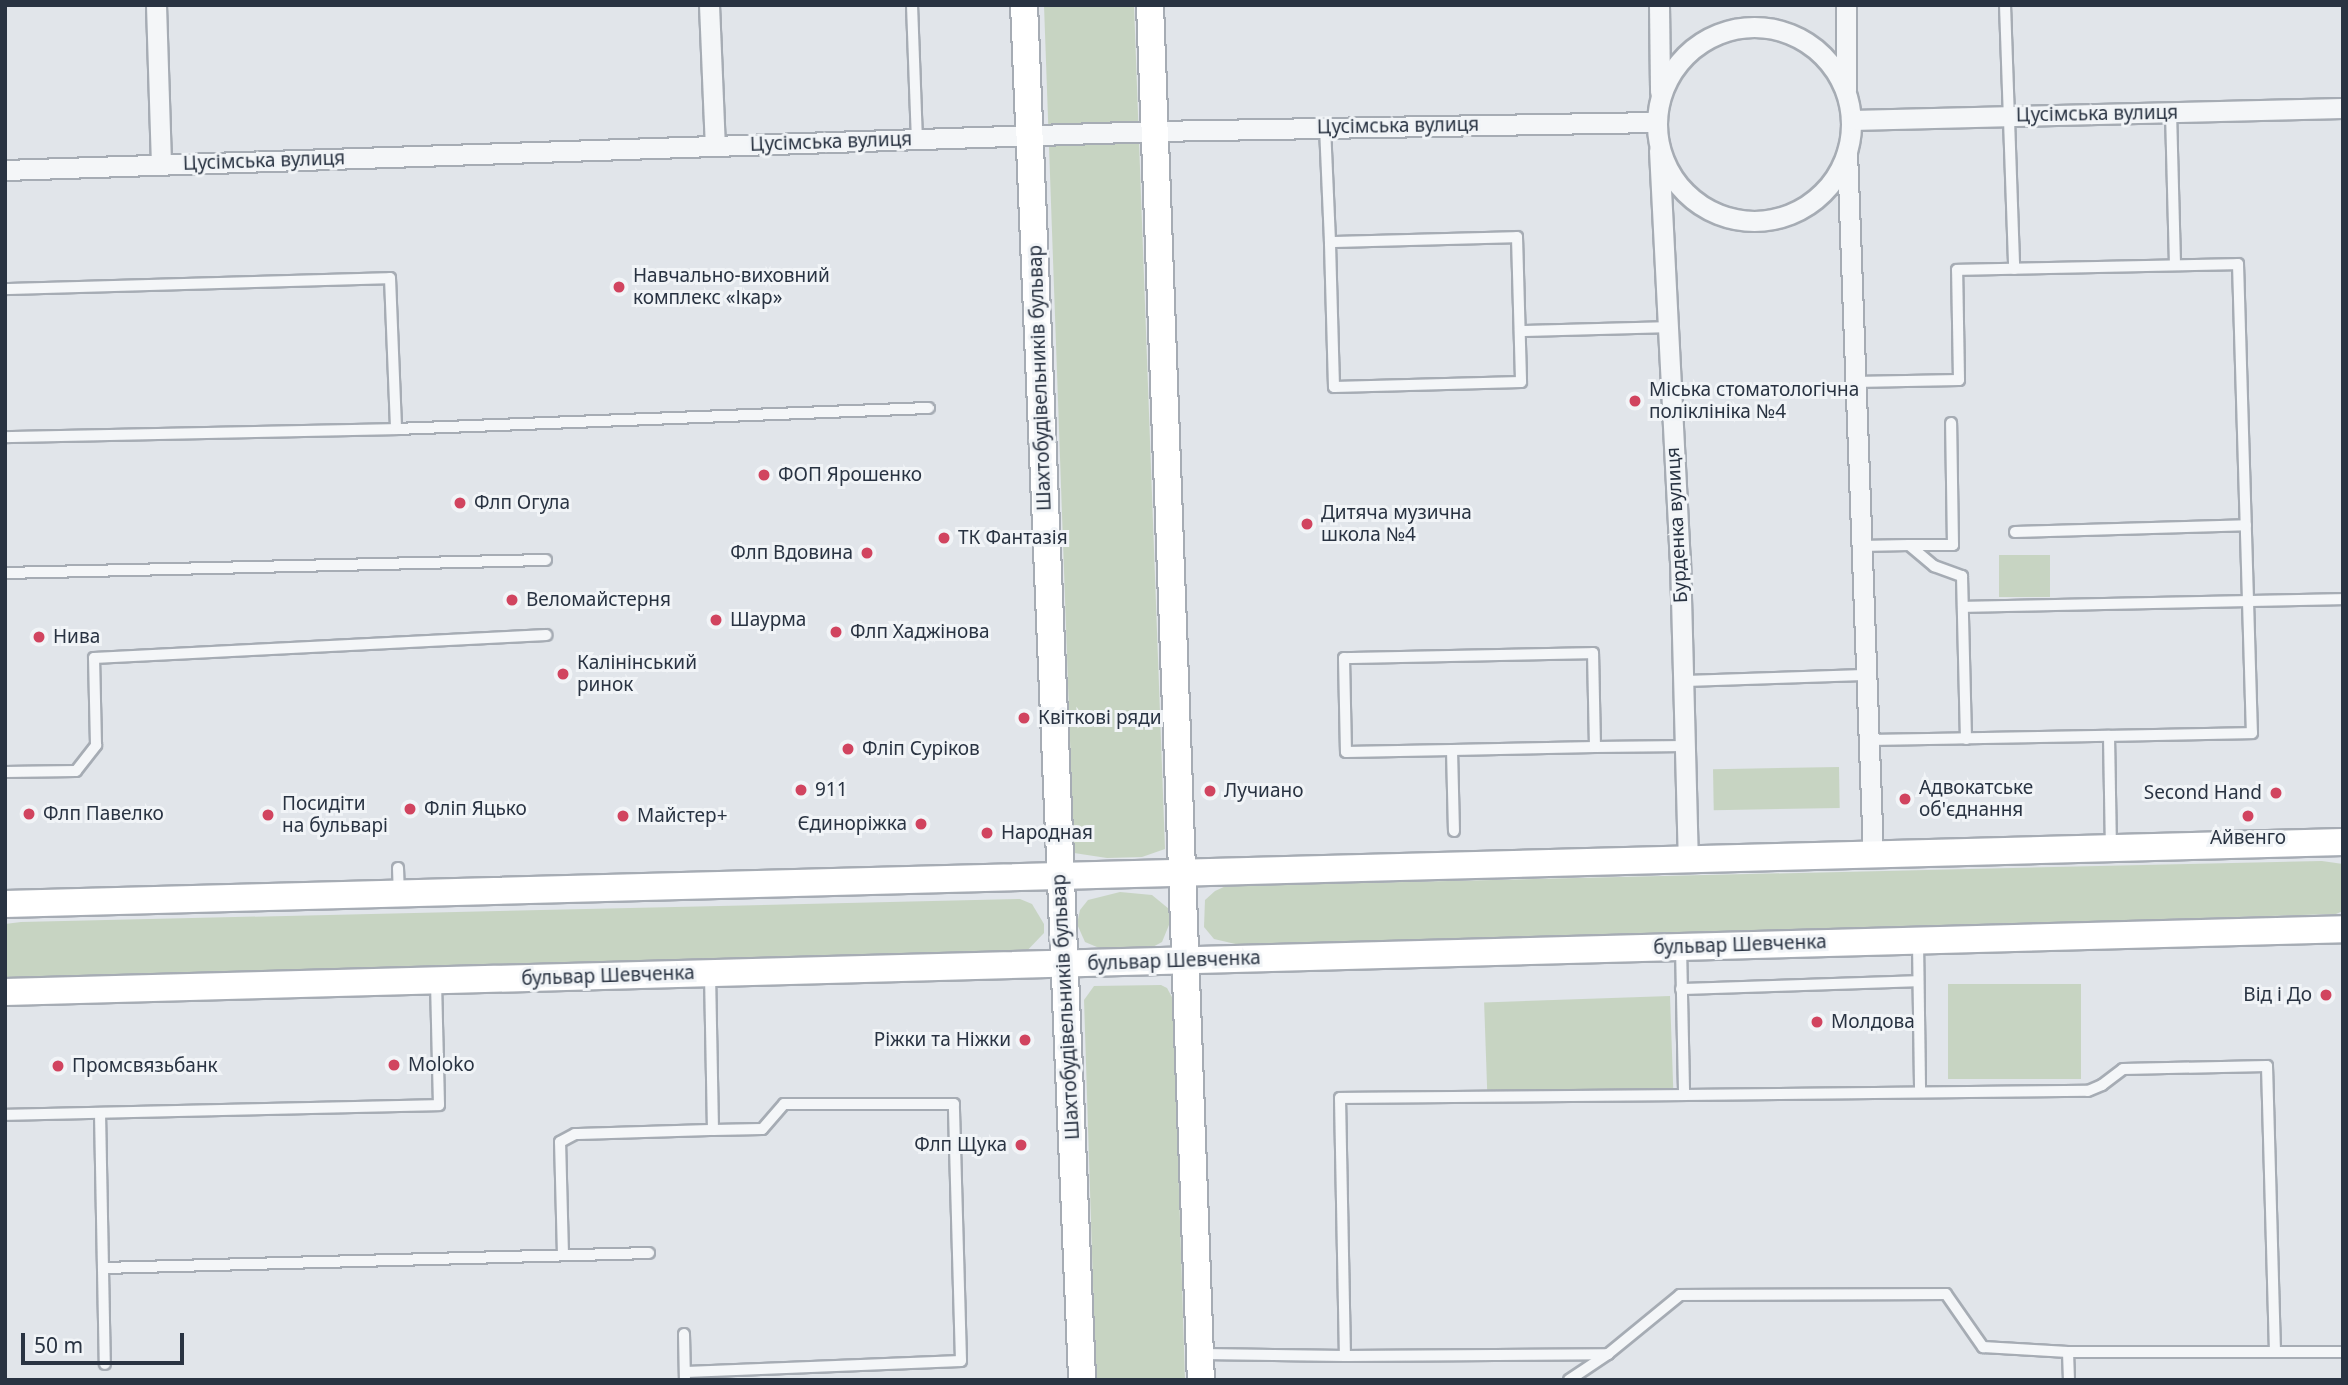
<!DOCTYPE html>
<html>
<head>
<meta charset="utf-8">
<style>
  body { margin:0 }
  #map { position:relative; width:2348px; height:1385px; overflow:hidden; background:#e1e5ea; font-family:"Noto Sans",sans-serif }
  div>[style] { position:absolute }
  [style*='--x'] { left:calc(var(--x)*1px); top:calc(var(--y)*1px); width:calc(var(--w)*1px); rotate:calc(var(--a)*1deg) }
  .green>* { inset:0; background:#c7d4c2; transform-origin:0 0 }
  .roads { filter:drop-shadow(2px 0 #a6acb4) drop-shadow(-2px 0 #a6acb4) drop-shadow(0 2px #a6acb4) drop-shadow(0 -2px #a6acb4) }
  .lane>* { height:10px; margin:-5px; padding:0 5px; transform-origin:5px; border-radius:5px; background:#f4f6f8 }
  .street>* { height:19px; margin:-9.5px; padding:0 9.5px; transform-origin:9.5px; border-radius:9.5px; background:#f4f6f8 }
  .street>.ring { margin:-9.5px; padding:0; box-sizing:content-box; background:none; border:19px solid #f4f6f8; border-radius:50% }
  .secondary>* { height:26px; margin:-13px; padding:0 13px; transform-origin:13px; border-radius:13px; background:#fff }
  .dots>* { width:19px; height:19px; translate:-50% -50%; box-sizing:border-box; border:4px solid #f1f4f7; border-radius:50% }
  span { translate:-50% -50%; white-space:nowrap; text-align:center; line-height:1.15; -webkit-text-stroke:6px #f1f4f7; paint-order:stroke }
  .street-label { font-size:19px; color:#293342 }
  .poi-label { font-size:19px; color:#293342 }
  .left { translate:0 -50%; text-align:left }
  .right { translate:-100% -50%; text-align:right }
  .frame { position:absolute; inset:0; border:7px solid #293342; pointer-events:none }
  .scale { position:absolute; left:21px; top:1333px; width:163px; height:32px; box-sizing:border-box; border:4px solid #293342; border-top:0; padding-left:9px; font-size:21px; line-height:24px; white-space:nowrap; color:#293342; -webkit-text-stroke:5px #f1f4f7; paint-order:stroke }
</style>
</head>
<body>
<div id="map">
  <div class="green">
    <i style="clip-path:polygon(1044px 5px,1134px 5px,1165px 849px,1142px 857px,1107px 858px,1074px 853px)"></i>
    <i style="left:2050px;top:555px;width:42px;height:51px;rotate:90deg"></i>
    <i style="left:1839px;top:767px;width:41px;height:126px;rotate:89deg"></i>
    <i style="clip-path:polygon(2322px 861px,2343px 864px,2343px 911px,2336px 914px,1244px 946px,1214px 939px,1204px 927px,1205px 900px,1215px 891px,1226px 886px)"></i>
    <i style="clip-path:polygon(1120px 892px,1152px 895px,1169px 909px,1171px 920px,1162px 942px,1149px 949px,1104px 950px,1085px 942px,1077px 924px,1080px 910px,1088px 900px)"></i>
    <i style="clip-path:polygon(1020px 899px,1032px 904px,1044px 924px,1044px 933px,1022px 956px,5px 980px,5px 924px,21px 922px)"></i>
    <i style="left:2081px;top:984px;width:95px;height:133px;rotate:90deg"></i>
    <i style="clip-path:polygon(1161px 985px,1167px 988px,1173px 999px,1185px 1380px,1096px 1380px,1084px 1000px,1094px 986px)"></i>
    <i style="left:1670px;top:996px;width:95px;height:186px;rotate:88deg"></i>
  </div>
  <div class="roads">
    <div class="lane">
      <i style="--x:912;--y:5;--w:134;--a:87.9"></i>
      <i style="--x:2005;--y:5;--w:264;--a:88"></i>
      <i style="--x:2171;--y:112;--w:153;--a:88.5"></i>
      <i style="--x:1325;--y:127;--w:115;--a:87.5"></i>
      <i style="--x:1517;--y:237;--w:145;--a:88.4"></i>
      <i style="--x:1521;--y:382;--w:187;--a:178.5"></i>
      <i style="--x:1334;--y:387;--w:145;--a:-91.6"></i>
      <i style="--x:1330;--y:242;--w:187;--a:-1.5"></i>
      <i style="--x:5;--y:289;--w:385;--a:-1.6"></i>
      <i style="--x:390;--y:278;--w:151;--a:87.7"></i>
      <i style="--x:396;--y:429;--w:391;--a:178.8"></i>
      <i style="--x:1520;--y:331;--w:148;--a:-1.5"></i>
      <i style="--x:1854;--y:382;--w:105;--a:-1.1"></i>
      <i style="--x:1959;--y:380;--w:110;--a:-91"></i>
      <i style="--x:1957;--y:270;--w:281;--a:-1.2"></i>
      <i style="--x:2238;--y:264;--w:469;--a:88.3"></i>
      <i style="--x:2252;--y:733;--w:143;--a:178.8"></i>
      <i style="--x:2109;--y:736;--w:111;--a:89"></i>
      <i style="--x:396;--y:429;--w:533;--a:-2.26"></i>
      <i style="--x:2015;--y:532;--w:231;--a:-1.7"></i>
      <i style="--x:1909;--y:545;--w:44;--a:0"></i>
      <i style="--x:1953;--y:545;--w:122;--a:-90.9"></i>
      <i style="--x:1860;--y:546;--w:49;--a:-1.2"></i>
      <i style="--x:1909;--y:545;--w:33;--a:40"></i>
      <i style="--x:1934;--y:566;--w:30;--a:20"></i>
      <i style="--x:1962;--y:576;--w:163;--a:88.6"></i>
      <i style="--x:5;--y:573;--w:541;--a:-1.38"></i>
      <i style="--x:1963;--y:607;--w:380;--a:-1.2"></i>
      <i style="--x:1683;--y:681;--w:183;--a:-1.9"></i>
      <i style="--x:1869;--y:740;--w:240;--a:-1"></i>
      <i style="--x:1595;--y:747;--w:91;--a:-0.6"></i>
      <i style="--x:1452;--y:750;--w:143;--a:-1.2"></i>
      <i style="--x:1595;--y:747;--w:94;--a:-91.2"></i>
      <i style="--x:1593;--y:653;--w:249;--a:178.8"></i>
      <i style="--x:1344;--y:658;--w:94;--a:88.8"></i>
      <i style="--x:1346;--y:752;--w:106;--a:-1.1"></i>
      <i style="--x:1452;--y:750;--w:81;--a:88.6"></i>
      <i style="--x:5;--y:772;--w:71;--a:-0.8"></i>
      <i style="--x:76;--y:771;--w:33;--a:-52"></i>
      <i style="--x:96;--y:745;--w:87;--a:-91.3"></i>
      <i style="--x:94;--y:658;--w:453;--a:-2.9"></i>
      <i style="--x:398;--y:868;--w:23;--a:88"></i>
      <i style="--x:1918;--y:942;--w:150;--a:89.2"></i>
      <i style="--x:1681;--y:947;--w:148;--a:88.8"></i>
      <i style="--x:1684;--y:1095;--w:404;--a:-0.6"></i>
      <i style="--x:2088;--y:1091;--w:15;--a:-23"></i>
      <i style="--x:2102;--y:1085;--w:26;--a:-37"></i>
      <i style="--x:2123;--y:1069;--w:144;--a:-1.2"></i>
      <i style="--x:2267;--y:1066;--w:286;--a:88.4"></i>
      <i style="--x:1681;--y:989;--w:237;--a:-1.9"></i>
      <i style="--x:1684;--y:1095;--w:344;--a:179.5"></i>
      <i style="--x:1340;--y:1098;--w:258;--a:88.9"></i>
      <i style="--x:1345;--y:1356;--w:263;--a:-0.4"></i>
      <i style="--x:1608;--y:1354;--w:93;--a:-39.3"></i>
      <i style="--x:1680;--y:1295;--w:266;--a:-0.2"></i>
      <i style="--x:1946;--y:1294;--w:65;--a:55.1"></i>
      <i style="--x:1983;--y:1347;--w:85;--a:3.4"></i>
      <i style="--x:2068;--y:1352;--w:275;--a:0"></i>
      <i style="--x:100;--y:1113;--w:251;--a:88.9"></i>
      <i style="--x:5;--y:1115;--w:434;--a:-1.3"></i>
      <i style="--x:439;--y:1105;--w:121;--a:-91.4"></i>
      <i style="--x:563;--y:1255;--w:113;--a:-91.5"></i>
      <i style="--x:560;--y:1142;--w:17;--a:-28"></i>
      <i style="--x:575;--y:1134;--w:138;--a:-1.7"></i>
      <i style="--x:103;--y:1268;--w:546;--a:-1.57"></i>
      <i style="--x:684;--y:1334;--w:46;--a:88.8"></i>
      <i style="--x:2068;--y:1352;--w:28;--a:88"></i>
      <i style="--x:1202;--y:1354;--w:143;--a:0.8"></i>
      <i style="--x:686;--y:1372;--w:275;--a:-2.3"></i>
      <i style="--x:961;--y:1361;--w:257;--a:-91.6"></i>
      <i style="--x:954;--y:1104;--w:170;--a:180"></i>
      <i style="--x:784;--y:1104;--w:33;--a:131"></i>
      <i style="--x:762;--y:1129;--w:49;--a:178.8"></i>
      <i style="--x:713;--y:1130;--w:156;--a:-91.1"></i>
      <i style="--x:1569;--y:1380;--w:47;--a:-33.7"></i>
    </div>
    <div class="street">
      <i style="--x:156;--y:5;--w:160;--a:88.2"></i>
      <i style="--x:709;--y:5;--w:141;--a:87.6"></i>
      <i style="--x:1659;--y:5;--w:87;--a:89.3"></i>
      <i style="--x:1846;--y:5;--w:85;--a:90"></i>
      <i class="ring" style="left:1657px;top:27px;width:175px;height:175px"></i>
      <i style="--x:1851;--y:120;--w:492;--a:-1.4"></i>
      <i style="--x:1659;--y:150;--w:410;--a:87.1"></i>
      <i style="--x:1680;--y:559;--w:300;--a:88.5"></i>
      <i style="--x:1847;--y:152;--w:702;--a:87.88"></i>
      <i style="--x:5;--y:170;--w:1151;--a:-1.94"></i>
      <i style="--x:1155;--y:131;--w:502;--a:-1.03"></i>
    </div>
    <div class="secondary">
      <i style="--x:1024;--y:5;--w:1376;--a:87.58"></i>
      <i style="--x:1150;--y:5;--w:1376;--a:87.88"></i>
      <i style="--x:5;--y:904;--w:2339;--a:-1.52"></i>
      <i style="--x:5;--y:992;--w:2339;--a:-1.54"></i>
    </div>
  </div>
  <div class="dots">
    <i style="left:619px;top:287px;background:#d1445f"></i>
    <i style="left:1635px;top:401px;background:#d1445f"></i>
    <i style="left:764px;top:475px;background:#d1445f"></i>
    <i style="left:460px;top:503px;background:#d1445f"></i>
    <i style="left:1307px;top:524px;background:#d1445f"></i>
    <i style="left:944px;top:538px;background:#d1445f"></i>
    <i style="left:867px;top:553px;background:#d1445f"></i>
    <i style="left:512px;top:600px;background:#d1445f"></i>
    <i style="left:716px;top:620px;background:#d1445f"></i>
    <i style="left:836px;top:632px;background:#d1445f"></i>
    <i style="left:39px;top:637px;background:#d1445f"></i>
    <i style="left:563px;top:674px;background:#d1445f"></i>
    <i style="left:1024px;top:718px;background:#d1445f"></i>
    <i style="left:848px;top:749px;background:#d1445f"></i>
    <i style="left:801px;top:790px;background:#d1445f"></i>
    <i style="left:1210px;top:791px;background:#d1445f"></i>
    <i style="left:2276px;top:793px;background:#d1445f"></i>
    <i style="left:1905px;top:799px;background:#d1445f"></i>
    <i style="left:410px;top:809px;background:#d1445f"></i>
    <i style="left:29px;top:814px;background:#d1445f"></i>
    <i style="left:268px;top:815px;background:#d1445f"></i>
    <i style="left:623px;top:816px;background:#d1445f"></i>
    <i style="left:2248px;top:816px;background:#d1445f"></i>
    <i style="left:921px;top:824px;background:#d1445f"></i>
    <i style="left:987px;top:833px;background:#d1445f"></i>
    <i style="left:2326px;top:995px;background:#d1445f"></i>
    <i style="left:1817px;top:1022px;background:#d1445f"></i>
    <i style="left:1025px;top:1040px;background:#d1445f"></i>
    <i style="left:394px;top:1065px;background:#d1445f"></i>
    <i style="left:58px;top:1066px;background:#d1445f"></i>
    <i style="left:1021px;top:1145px;background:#d1445f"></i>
  </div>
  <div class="street-label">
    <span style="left:2097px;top:114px;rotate:-1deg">Цусімська вулиця</span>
    <span style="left:1398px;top:126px;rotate:-1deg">Цусімська вулиця</span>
    <span style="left:831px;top:142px;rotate:-2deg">Цусімська вулиця</span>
    <span style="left:264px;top:161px;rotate:-2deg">Цусімська вулиця</span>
    <span style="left:1040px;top:378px;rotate:-92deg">Шахтобудівельників бульвар</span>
    <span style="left:1677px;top:525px;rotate:-93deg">Бурденка вулиця</span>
    <span style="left:1740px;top:945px;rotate:-2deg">бульвар Шевченка</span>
    <span style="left:1174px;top:961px;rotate:-2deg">бульвар Шевченка</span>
    <span style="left:608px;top:976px;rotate:-2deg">бульвар Шевченка</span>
    <span style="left:1066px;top:1007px;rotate:-93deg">Шахтобудівельників бульвар</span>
  </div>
  <div class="poi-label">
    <span class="left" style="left:633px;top:287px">Навчально-виховний<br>комплекс «Ікар»</span>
    <span class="left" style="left:1649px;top:401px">Міська стоматологічна<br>поліклініка №4</span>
    <span class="left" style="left:778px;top:475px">ФОП Ярошенко</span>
    <span class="left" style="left:474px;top:503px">Флп Огула</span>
    <span class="left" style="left:1321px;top:524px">Дитяча музична<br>школа №4</span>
    <span class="left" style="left:958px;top:538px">ТК Фантазія</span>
    <span class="right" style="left:853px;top:553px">Флп Вдовина</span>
    <span class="left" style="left:526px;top:600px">Веломайстерня</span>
    <span class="left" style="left:730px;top:620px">Шаурма</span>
    <span class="left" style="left:850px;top:632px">Флп Хаджінова</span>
    <span class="left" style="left:53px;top:637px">Нива</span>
    <span class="left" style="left:577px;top:674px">Калінінський<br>ринок</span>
    <span class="left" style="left:1038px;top:718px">Квіткові ряди</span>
    <span class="left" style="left:862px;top:749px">Фліп Суріков</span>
    <span class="left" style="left:1919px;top:799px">Адвокатське<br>об'єднання</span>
    <span class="left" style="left:815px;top:790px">911</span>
    <span class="left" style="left:1224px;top:791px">Лучиано</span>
    <span class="right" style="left:2262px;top:793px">Second Hand</span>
    <span class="left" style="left:282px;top:815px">Посидіти<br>на бульварі</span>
    <span class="left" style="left:424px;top:809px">Фліп Яцько</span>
    <span class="left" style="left:43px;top:814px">Флп Павелко</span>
    <span class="left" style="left:637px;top:816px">Майстер+</span>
    <span class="right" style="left:907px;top:824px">Єдиноріжка</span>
    <span class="left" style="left:1001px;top:833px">Народная</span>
    <span style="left:2248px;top:838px">Айвенго</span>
    <span class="right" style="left:2312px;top:995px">Від і До</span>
    <span class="left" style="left:1831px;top:1022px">Молдова</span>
    <span class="right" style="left:1011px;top:1040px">Ріжки та Ніжки</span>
    <span class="left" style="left:408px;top:1065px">Moloko</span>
    <span class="left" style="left:72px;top:1066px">Промсвязьбанк</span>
    <span class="right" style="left:1007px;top:1145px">Флп Щука</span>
  </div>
  <div class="frame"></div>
  <div class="scale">50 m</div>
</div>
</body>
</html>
